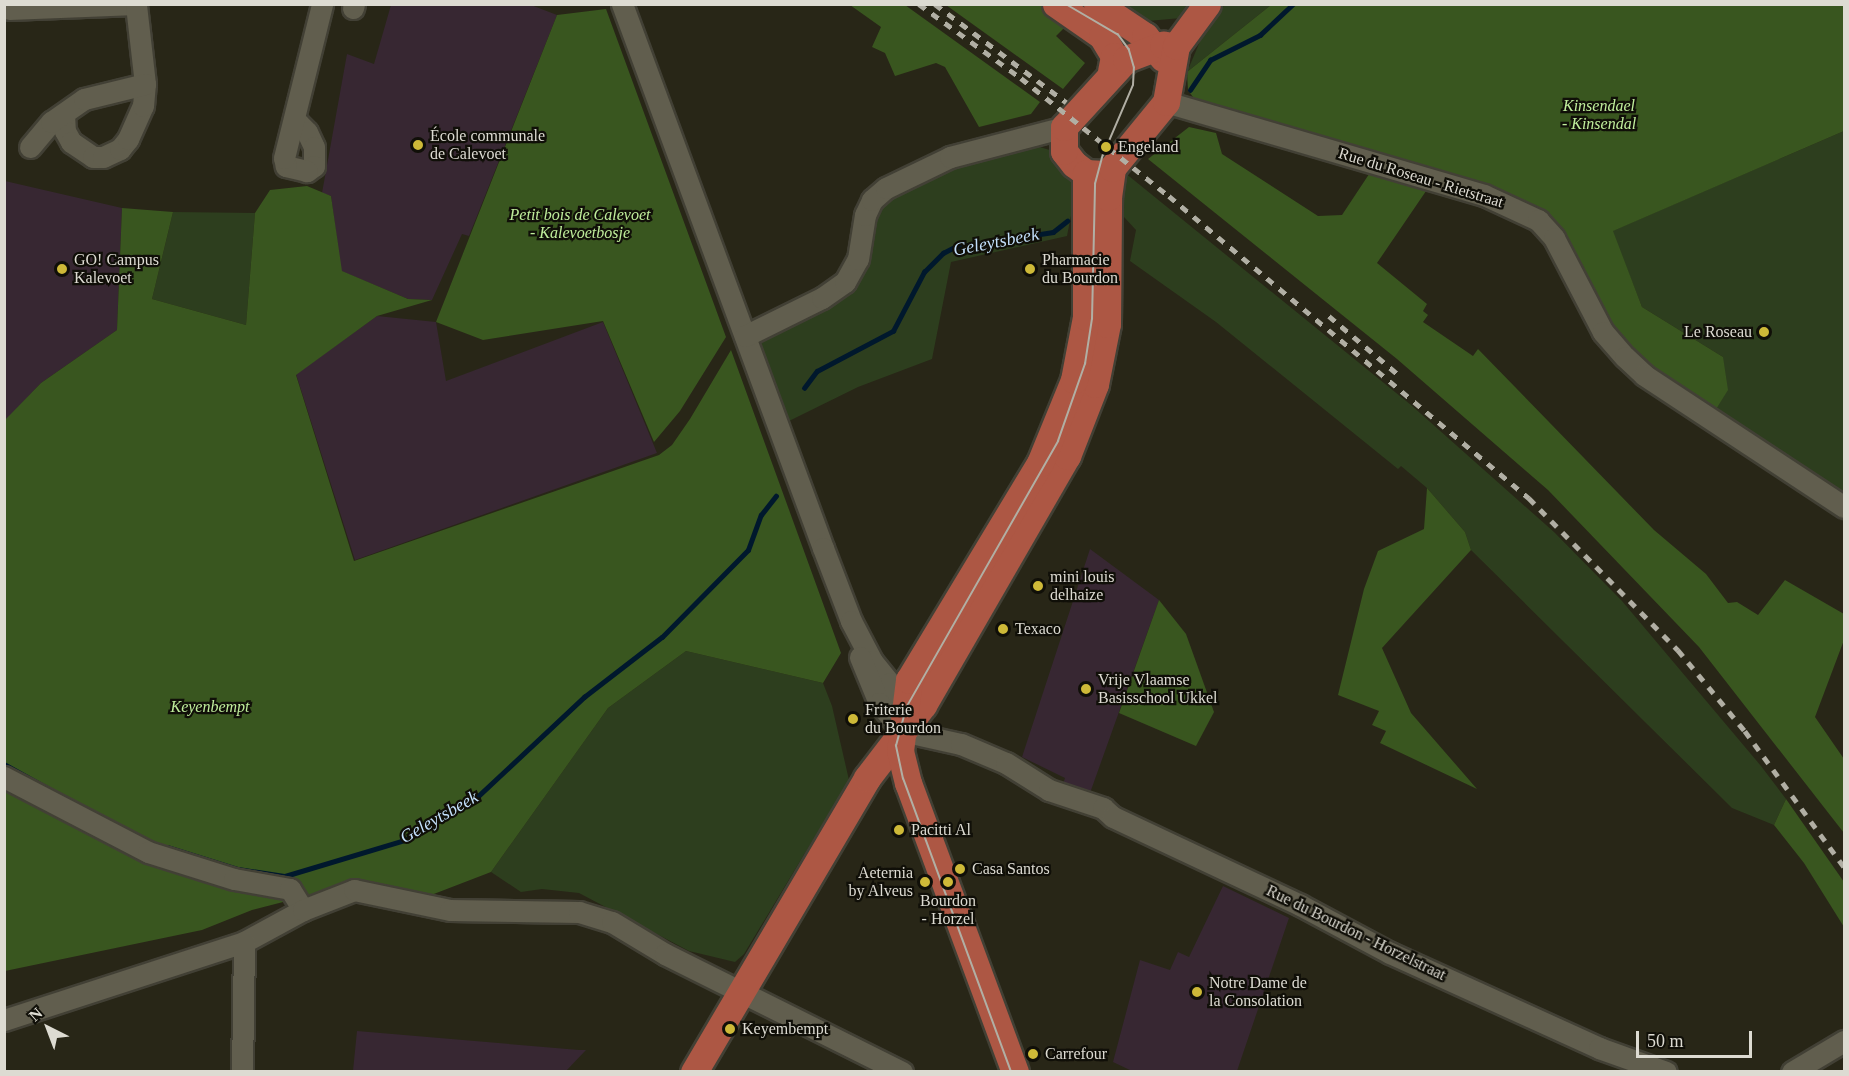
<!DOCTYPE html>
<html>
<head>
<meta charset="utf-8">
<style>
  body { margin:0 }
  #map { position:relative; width:1849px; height:1076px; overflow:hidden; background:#282617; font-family:Georgia,serif }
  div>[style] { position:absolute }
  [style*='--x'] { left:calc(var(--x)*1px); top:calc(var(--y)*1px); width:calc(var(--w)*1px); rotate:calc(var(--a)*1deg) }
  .education>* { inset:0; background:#372732 }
  .green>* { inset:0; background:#2d3e1e }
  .forest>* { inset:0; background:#39561f }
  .stream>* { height:4.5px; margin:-2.25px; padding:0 2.25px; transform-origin:2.25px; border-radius:2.25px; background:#00182d }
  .roads { filter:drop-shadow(2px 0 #424035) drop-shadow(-2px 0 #424035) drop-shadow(0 2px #424035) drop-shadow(0 -2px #424035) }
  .minor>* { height:21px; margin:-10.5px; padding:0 10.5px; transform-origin:10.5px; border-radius:10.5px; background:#615e4e }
  .major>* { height:27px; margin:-13.5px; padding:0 13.5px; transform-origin:13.5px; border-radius:13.5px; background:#ad5744 }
  .tram>* { height:1.5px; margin:-0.75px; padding:0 0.75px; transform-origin:0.75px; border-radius:0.75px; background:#b1afa4 }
  .rail>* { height:4.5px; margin-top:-2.25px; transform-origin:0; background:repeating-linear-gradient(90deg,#b1afa4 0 8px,transparent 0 16px) }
  .dots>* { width:16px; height:16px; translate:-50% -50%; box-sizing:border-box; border:3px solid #100f08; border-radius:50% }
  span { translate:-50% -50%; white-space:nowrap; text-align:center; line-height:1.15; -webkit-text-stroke:4.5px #100f08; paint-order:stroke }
  .park-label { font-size:16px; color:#bfed9b; font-style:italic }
  .poi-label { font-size:16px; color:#dddbd2 }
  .left { translate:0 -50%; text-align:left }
  .right { translate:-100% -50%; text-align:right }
  .street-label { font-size:16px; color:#dddbd2 }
  .water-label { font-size:18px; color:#c3dffa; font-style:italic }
  .frame { position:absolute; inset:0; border:6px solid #dddbd2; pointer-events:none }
  .north { position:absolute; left:18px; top:998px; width:60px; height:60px; -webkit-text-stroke:4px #100f08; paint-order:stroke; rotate:318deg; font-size:16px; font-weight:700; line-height:24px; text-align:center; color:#dddbd2 }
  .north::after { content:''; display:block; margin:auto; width:21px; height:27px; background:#dddbd2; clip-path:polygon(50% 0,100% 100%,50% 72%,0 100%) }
  .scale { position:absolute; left:1636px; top:1031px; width:116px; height:27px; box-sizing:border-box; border:3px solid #dddbd2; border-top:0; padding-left:8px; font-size:18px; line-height:21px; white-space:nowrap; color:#dddbd2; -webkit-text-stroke:4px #100f08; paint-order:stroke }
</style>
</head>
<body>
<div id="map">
  <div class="education">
    <i style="clip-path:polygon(391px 5px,531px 5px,557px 15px,469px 236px,462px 234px,432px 300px,408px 299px,341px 271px,331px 196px,322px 193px,347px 54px,374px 64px)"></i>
    <i style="clip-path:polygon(5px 181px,122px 208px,117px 330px,41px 383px,5px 421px)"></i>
    <i style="clip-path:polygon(377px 316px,436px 322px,446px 381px,603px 322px,657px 453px,355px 560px,296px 374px)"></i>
    <i style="clip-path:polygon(1090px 549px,1159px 600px,1090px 793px,1063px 784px,1065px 778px,1022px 757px)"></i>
    <i style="clip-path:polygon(1223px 886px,1289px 918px,1237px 1071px,1132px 1071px,1113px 1062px,1140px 960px,1170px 970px,1178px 952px,1189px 957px)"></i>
    <i style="clip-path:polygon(357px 1031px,579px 1050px,586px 1050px,566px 1071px,353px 1071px)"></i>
  </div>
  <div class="green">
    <i style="clip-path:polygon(1119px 5px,1188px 5px,1181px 18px,1148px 21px)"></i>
    <i style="clip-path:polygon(1224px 5px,1271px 5px,1187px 72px,1201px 39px)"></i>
    <i style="clip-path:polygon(1844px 131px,1844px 497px,1713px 414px,1723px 357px,1642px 307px,1612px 231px)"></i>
    <i style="clip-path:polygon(1040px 147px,1056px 152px,1078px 180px,1067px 236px,951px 262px,932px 359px,858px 387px,789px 421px,758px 341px,838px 302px,858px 278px,873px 248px,878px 216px,891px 196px,939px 169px)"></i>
    <i style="clip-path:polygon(1119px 168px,1411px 405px,1554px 532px,1622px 601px,1761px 766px,1786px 799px,1774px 825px,1732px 808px,1471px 550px,1465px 532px,1427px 488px,1401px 466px,1398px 469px,1216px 322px,1130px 261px,1136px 230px,1112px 204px)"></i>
    <i style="clip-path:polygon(173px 212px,255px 213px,246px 325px,152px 299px)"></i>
    <i style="clip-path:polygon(686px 651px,823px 683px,832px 706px,849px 780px,744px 954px,735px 962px,689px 951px,579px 893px,542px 889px,521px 892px,491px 872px,608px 708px)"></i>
  </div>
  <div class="forest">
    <i style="clip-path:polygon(850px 5px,905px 5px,1040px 102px,1031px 114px,979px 127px,945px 67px,936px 63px,895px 76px,885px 53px,872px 47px,881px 27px)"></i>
    <i style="clip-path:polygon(946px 5px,1040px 5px,1069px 23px,1056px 36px,1085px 63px,1063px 89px)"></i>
    <i style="clip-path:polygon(1271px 5px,1844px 5px,1844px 131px,1613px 231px,1642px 307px,1723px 357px,1728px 390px,1713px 414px,1632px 356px,1544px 215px,1532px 205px,1439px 172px,1377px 263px,1427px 304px,1423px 311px,1428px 315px,1423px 322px,1473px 356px,1478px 349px,1654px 530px,1706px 574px,1728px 603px,1737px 602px,1758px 615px,1785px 580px,1844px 614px,1844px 640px,1815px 717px,1844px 759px,1844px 833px,1699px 647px,1548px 490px,1397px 359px,1148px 159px,1189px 127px,1216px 133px,1222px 154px,1318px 216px,1342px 215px,1383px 153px,1205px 104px,1195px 100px,1188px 90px,1187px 72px)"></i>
    <i style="clip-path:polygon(606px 9px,726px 337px,680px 411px,654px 442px,603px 321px,483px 340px,436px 322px,557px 15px)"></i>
    <i style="clip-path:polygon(307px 186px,331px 196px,342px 271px,408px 299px,432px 300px,377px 316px,296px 375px,354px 561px,659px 455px,672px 445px,690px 419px,731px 350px,841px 653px,823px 683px,686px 651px,608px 708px,491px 872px,426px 897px,345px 886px,252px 910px,202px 930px,5px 971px,4px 421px,41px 383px,117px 330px,122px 208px,173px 212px,152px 299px,246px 325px,255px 213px,270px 190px)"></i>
    <i style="clip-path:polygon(1427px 488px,1465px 532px,1471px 550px,1382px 648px,1411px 713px,1477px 789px,1380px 743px,1386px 731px,1372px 725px,1379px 711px,1338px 695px,1364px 589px,1378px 551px,1424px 529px)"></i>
    <i style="clip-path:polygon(1159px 600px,1186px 634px,1214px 712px,1196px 746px,1119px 713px)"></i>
    <i style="clip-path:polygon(1786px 799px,1844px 882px,1844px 927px,1804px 863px,1774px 825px)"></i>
  </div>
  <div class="stream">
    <i style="--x:1190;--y:90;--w:36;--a:-56"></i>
    <i style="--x:1210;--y:60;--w:56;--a:-26.6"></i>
    <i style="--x:1260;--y:35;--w:45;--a:-43.2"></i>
    <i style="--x:804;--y:388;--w:21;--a:-53"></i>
    <i style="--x:817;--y:371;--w:86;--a:-27.8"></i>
    <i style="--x:893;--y:331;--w:67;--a:-62.3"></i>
    <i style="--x:924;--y:272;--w:27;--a:-45"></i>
    <i style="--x:943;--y:253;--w:13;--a:-27"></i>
    <i style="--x:955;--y:247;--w:99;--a:-8.7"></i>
    <i style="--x:1053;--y:232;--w:18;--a:-38"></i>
    <i style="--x:4;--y:764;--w:51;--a:29.1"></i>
    <i style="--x:167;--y:847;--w:74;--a:17.2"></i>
    <i style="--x:238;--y:869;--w:48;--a:8.5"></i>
    <i style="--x:285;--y:876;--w:125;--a:-16.7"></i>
    <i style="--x:405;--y:840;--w:80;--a:-30.1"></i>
    <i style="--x:474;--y:800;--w:151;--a:-43.1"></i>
    <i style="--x:584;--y:697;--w:98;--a:-37.6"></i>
    <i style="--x:662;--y:637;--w:122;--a:-45.3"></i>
    <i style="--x:748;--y:550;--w:37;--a:-70"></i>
    <i style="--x:761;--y:515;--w:24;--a:-52"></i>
  </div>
  <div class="roads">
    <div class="minor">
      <i style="--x:622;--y:4;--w:580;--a:69.72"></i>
      <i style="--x:823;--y:548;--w:78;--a:69"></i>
      <i style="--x:851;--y:621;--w:45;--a:62.3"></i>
      <i style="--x:872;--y:661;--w:28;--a:51"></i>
      <i style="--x:890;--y:683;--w:42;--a:76.3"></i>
      <i style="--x:353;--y:8;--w:4;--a:-76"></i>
      <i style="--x:9;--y:9;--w:127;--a:-2.3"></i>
      <i style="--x:1166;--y:102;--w:331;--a:16.3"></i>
      <i style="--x:1484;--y:195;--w:60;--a:24.8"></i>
      <i style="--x:1538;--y:220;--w:24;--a:48"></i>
      <i style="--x:1554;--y:238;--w:106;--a:62.5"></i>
      <i style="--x:1603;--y:332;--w:33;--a:49"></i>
      <i style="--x:1625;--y:357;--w:26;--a:43"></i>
      <i style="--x:1644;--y:375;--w:240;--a:33.4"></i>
      <i style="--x:64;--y:114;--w:17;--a:87"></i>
      <i style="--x:65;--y:131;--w:13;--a:61"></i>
      <i style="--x:71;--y:142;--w:27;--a:34"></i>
      <i style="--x:93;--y:157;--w:10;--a:0"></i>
      <i style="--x:103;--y:157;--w:19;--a:-25"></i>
      <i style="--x:120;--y:149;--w:13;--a:-51"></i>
      <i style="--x:128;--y:139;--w:36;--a:-66"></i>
      <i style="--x:143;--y:106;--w:22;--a:-85"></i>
      <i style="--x:145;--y:84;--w:80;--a:-96.5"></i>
      <i style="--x:294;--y:119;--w:18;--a:45"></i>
      <i style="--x:307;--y:132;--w:17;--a:65"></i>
      <i style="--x:314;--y:147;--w:19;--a:90"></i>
      <i style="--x:314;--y:166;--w:9;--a:144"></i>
      <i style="--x:307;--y:171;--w:22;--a:-167"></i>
      <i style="--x:286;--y:166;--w:8;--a:-104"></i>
      <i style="--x:284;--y:158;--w:159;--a:-76.1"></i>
      <i style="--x:30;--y:147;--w:33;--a:-50"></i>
      <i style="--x:51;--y:122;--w:40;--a:-34.9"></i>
      <i style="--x:84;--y:99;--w:63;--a:-13.8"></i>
      <i style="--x:745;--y:336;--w:86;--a:-26.3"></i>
      <i style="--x:822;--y:298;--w:28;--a:-35"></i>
      <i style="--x:845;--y:282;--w:26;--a:-61"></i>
      <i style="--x:858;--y:259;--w:45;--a:-81"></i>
      <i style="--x:865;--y:215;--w:17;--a:-65"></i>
      <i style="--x:872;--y:200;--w:18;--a:-41"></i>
      <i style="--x:886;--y:188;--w:71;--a:-25.8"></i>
      <i style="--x:950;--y:157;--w:118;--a:-14.7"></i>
      <i style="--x:860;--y:657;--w:50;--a:67.6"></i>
      <i style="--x:879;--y:703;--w:30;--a:50"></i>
      <i style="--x:902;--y:731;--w:60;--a:12.4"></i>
      <i style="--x:961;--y:744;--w:49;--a:22.9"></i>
      <i style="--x:1006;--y:763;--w:51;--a:32.1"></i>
      <i style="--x:1049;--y:790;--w:57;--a:18.4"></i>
      <i style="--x:1103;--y:808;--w:13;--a:42"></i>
      <i style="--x:1113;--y:817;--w:207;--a:25.2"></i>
      <i style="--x:1300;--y:905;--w:102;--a:28.1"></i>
      <i style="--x:1390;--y:953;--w:230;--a:24.4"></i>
      <i style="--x:1599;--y:1048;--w:71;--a:19.7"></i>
      <i style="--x:4;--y:777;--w:162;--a:27.5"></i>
      <i style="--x:148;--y:852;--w:90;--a:17.4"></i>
      <i style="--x:234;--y:879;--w:57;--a:10.1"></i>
      <i style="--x:290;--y:889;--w:25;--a:58"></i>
      <i style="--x:4;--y:1020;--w:252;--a:-18"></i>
      <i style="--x:244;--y:942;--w:67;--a:-28.5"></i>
      <i style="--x:303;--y:910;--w:55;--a:-21.4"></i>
      <i style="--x:354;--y:890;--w:98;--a:11.8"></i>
      <i style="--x:450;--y:910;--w:129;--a:0.9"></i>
      <i style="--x:579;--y:912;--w:34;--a:17"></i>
      <i style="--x:612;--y:922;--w:62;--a:31.1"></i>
      <i style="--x:665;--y:954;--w:265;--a:26.5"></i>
      <i style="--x:242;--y:1072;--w:130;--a:-89.1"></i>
      <i style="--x:1792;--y:1072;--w:61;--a:-30.8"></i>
    </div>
    <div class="major">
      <i style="--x:1056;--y:4;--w:56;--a:34.8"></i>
      <i style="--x:1102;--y:36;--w:23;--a:59"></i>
      <i style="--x:1114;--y:56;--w:15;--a:101"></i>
      <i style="--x:1097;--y:4;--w:58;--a:33.7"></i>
      <i style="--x:1145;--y:36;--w:28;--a:51"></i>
      <i style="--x:1104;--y:174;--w:18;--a:-177"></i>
      <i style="--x:1086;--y:173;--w:15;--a:-143"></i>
      <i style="--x:1074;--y:164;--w:16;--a:-128"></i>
      <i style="--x:1064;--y:151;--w:24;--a:-90"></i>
      <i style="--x:1064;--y:127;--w:92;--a:-47.6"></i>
      <i style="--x:1126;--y:59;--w:40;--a:-21"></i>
      <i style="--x:1163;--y:45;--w:13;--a:4"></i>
      <i style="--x:694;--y:1072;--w:341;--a:-59.5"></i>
      <i style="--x:867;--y:778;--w:92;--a:-52.5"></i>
      <i style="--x:923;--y:705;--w:288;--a:-60"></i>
      <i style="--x:1067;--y:456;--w:77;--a:-68.7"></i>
      <i style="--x:1095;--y:384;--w:61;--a:-78.7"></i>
      <i style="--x:1107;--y:324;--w:127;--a:-89.5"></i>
      <i style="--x:1108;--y:197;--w:29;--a:-82"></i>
      <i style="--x:1112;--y:168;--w:85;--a:-50.7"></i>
      <i style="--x:1166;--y:102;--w:57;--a:-79.9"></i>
      <i style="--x:1176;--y:46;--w:52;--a:-53.6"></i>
      <i style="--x:1015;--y:1072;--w:308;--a:-110.3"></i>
      <i style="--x:908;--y:783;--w:33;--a:-104"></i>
      <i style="--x:900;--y:751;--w:72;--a:-82.8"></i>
      <i style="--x:909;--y:680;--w:253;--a:-58.9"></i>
      <i style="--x:1040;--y:463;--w:90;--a:-67.7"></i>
      <i style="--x:1074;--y:380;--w:64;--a:-79.2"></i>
      <i style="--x:1086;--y:317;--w:144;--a:-90"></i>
    </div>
  </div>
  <div class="tram">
    <i style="--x:1011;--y:1072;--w:312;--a:-110.2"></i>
    <i style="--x:903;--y:779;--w:34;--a:-102"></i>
    <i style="--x:896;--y:746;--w:39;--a:-75"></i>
    <i style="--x:906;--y:708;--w:307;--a:-60.3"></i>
    <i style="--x:1058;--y:441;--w:82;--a:-70.7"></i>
    <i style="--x:1085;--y:364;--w:46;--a:-81.2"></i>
    <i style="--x:1092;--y:319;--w:135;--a:-88.7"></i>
    <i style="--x:1095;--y:184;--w:30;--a:-75"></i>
    <i style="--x:1103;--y:155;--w:76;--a:-66.8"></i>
    <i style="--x:1133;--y:85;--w:17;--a:-87"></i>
    <i style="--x:1134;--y:68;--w:19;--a:-106"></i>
    <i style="--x:1129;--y:50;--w:19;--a:-126"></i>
    <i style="--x:1118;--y:35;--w:61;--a:-149.7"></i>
  </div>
  <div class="rail">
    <i style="--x:919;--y:4;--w:126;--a:36"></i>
    <i style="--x:1021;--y:78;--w:189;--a:38.6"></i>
    <i style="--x:1169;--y:196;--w:470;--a:40"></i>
    <i style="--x:1529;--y:498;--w:213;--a:45.6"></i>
    <i style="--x:1678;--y:650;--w:105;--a:50.4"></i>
    <i style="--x:1745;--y:731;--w:168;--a:53.9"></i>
    <i style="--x:935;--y:4;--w:164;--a:36.8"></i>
    <i style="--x:1329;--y:316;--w:93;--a:40.2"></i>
  </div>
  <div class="dots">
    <i style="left:418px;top:145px;background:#ceb938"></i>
    <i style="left:1106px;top:147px;background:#ceb938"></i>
    <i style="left:62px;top:269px;background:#ceb938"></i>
    <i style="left:1030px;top:269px;background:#ceb938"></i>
    <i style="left:1764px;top:332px;background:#ceb938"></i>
    <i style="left:1038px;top:586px;background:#ceb938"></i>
    <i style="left:1003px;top:629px;background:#ceb938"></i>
    <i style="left:1086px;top:689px;background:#ceb938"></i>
    <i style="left:853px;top:719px;background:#ceb938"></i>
    <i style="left:899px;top:830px;background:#ceb938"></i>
    <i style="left:960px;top:869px;background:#ceb938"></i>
    <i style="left:925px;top:882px;background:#ceb938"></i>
    <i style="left:948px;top:882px;background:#ceb938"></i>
    <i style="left:1197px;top:992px;background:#ceb938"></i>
    <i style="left:730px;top:1029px;background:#ceb938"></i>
    <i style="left:1033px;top:1054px;background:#ceb938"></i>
  </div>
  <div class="park-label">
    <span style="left:1599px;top:115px">Kinsendael<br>- Kinsendal</span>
    <span style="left:580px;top:224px">Petit bois de Calevoet<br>- Kalevoetbosje</span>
    <span style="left:210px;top:707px">Keyenbempt</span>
  </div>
  <div class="poi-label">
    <span class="left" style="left:430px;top:145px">École communale<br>de Calevoet</span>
    <span class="left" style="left:1118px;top:147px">Engeland</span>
    <span class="left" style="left:74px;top:269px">GO! Campus<br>Kalevoet</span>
    <span class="left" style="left:1042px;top:269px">Pharmacie<br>du Bourdon</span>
    <span class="right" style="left:1752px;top:332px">Le Roseau</span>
    <span class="left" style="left:1050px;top:586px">mini louis<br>delhaize</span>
    <span class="left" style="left:1015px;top:629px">Texaco</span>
    <span class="left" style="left:1098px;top:689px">Vrije Vlaamse<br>Basisschool Ukkel</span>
    <span class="left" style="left:865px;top:719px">Friterie<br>du Bourdon</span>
    <span class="left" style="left:911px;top:830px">Pacitti Al</span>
    <span class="left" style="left:972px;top:869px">Casa Santos</span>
    <span class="right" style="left:913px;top:882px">Aeternia<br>by Alveus</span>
    <span style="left:948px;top:910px">Bourdon<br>- Horzel</span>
    <span class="left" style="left:1209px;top:992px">Notre Dame de<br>la Consolation</span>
    <span class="left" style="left:742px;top:1029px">Keyembempt</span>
    <span class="left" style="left:1045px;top:1054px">Carrefour</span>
  </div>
  <div class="street-label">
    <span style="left:1421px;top:178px;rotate:17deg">Rue du Roseau - Rietstraat</span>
    <span style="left:1356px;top:933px;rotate:26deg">Rue du Bourdon - Horzelstraat</span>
  </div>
  <div class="water-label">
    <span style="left:996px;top:242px;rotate:-11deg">Geleytsbeek</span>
    <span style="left:439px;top:817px;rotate:-30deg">Geleytsbeek</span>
  </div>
  <div class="frame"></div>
  <div class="north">N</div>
  <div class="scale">50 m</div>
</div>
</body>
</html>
